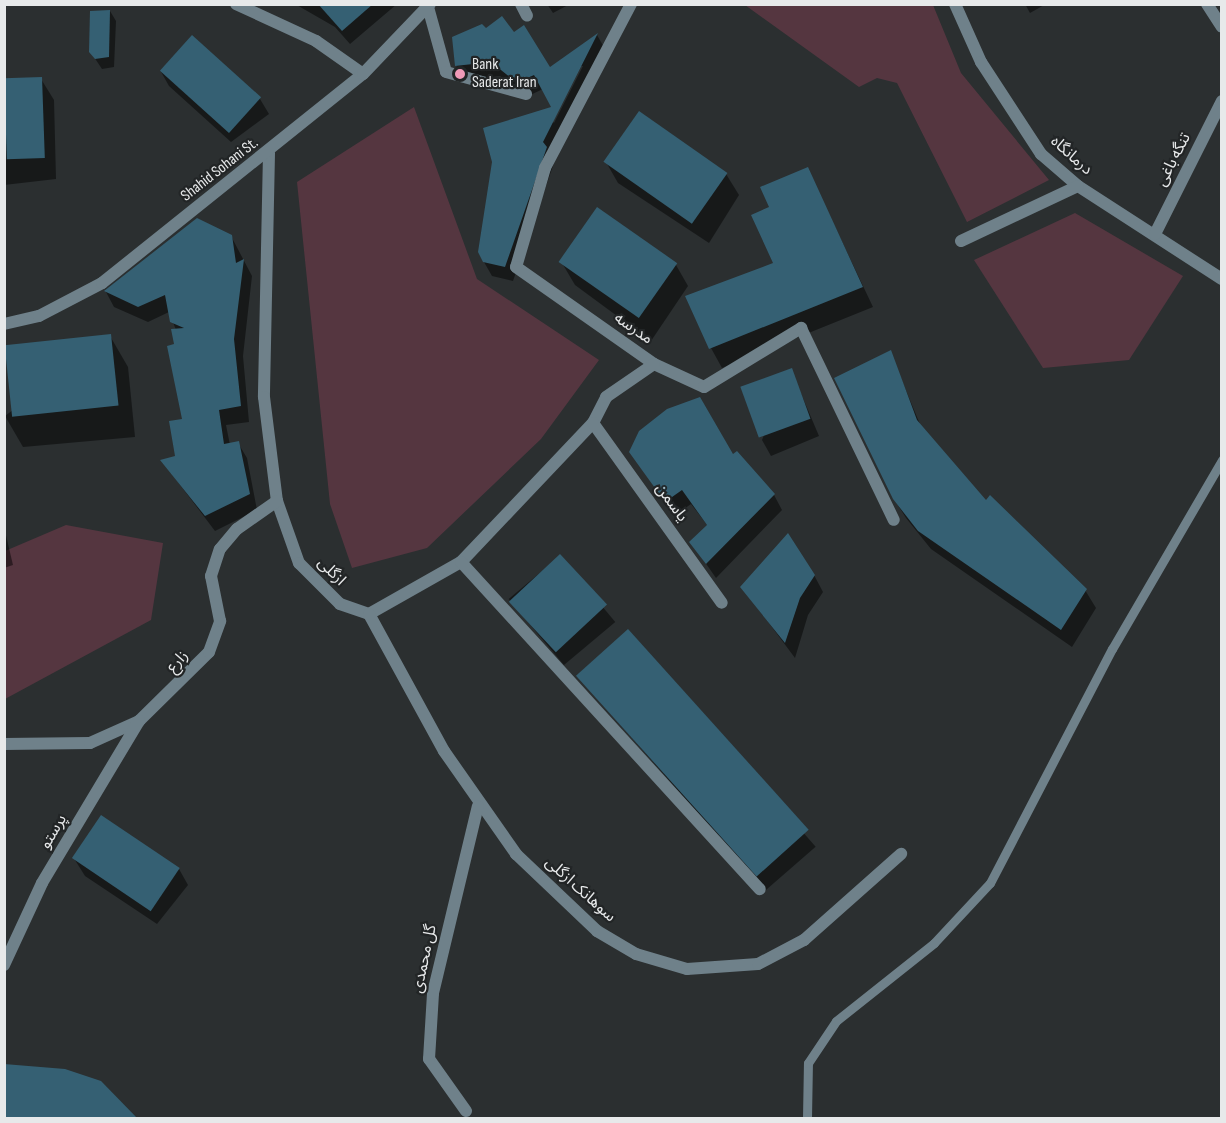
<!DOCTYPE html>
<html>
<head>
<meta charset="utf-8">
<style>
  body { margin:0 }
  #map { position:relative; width:1226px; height:1123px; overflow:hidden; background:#2b2f30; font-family:"Sofia Sans Condensed","Noto Sans Arabic",sans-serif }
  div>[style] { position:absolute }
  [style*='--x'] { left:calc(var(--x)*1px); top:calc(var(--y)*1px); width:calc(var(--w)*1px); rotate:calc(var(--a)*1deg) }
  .green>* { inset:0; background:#553640 }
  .shadow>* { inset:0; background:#0007; transform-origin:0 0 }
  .building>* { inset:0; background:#356073; transform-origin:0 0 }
  .service>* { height:9px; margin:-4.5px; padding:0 4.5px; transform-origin:4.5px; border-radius:4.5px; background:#6f818a }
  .minor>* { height:12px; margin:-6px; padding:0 6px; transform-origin:6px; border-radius:6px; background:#6f818a }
  .dots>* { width:16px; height:16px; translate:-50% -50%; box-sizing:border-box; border:3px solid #222526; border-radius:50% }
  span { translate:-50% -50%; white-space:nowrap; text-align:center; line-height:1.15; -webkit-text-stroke:4.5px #222526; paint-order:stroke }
  .poi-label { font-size:16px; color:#e7e9ea }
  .left { translate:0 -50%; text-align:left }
  .street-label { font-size:16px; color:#e7e9ea }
  .frame { position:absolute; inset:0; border:6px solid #e7e9ea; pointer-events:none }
</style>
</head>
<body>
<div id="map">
  <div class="green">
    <i style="clip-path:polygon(745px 5px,933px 5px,961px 73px,1049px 180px,967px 222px,897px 83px,877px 78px,859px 87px)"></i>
    <i style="clip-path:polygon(414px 107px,477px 279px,599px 360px,541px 439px,427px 548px,352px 568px,330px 504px,297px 182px)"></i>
    <i style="clip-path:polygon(1075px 213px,1183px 276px,1129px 360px,1043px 368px,974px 260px)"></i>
    <i style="clip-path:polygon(66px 525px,163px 543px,151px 620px,5px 699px,5px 551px)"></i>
  </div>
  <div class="shadow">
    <i style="clip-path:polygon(295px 4px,397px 4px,350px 44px,335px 27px)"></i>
    <i style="clip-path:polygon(547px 4px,570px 4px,553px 13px)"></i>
    <i style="clip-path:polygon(1025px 4px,1046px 4px,1030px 13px)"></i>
    <i style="clip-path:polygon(110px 11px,116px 21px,114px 67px,102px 69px,90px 51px)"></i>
    <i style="clip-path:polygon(evenodd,485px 30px,514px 34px,550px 69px,597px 35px,605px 49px,554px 163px,513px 281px,492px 276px,484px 262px,554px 108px,543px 89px,526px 97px,500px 76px,465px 80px,456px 65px,485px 30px,580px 66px,583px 66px,554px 123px,552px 121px,580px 66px)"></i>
    <i style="clip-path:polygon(160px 70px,260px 99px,269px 114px,231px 142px,169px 86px)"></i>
    <i style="clip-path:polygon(41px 79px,54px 100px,56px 179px,4px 185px,4px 80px)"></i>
    <i style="clip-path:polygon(639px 113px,726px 174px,739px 195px,709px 243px,618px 183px,606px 162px)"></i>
    <i style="clip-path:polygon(807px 168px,873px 307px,722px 368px,711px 348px,775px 264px,771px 208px)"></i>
    <i style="clip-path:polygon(197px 219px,231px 236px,252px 276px,243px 356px,249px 422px,226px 425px,230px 445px,238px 443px,247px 458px,257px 510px,215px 531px,162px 461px,177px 457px,184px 421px,176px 330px,169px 312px,148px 322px,114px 307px,106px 292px)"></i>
    <i style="clip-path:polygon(562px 263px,676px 265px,688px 286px,651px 341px,575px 285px)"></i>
    <i style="clip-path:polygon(110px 336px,128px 367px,135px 437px,23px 447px,5px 416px)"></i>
    <i style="clip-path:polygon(890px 352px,922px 429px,986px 502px,1085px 590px,1096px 608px,1072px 647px,931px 549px,906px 518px,894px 499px)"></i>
    <i style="clip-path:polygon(791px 370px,819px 436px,771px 456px,762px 440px)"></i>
    <i style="clip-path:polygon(631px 452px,774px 495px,782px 510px,716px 578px,691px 542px,708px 526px,691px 504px,674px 516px)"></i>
    <i style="clip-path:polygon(4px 527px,13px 565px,4px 568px)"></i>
    <i style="left:560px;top:556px;width:86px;height:67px;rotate:50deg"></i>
    <i style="clip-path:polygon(814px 575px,823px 592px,808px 615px,795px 658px,742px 587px)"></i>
    <i style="left:628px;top:631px;width:286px;height:67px;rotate:49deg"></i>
    <i style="clip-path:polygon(75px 860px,179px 869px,188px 885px,157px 924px,85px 876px)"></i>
  </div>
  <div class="building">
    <i style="clip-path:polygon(318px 4px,373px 4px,342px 31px)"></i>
    <i style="clip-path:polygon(110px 10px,109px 57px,95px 59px,89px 52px,90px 11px)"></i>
    <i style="clip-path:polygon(502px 16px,514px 32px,524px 25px,550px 67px,598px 33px,543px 142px,547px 147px,505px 267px,483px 262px,478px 252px,492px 162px,483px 128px,551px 107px,534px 75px,517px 83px,491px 62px,455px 66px,452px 37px,482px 24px,486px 28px)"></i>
    <i style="left:192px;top:35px;width:93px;height:48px;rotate:42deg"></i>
    <i style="left:42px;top:77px;width:81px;height:38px;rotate:88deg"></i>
    <i style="left:639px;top:111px;width:108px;height:62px;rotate:35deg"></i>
    <i style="clip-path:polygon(808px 167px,863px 287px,709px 349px,685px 296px,773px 263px,751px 215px,769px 207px,760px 187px)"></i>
    <i style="left:597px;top:207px;width:98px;height:67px;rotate:35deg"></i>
    <i style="clip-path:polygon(197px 218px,232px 235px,236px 263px,244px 259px,234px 339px,241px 406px,219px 410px,224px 444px,239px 441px,250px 494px,205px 516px,160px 460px,175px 456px,169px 421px,182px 419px,167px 346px,174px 344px,171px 329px,184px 328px,170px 322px,165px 295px,138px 307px,104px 291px)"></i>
    <i style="left:111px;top:334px;width:72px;height:107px;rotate:84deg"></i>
    <i style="clip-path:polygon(891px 350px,917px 420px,986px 500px,990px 495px,1087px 589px,1061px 630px,918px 531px,893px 499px,834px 378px)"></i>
    <i style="left:792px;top:368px;width:54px;height:55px;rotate:70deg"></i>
    <i style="clip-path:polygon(700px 397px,733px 454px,737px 451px,775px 494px,706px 564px,689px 542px,707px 525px,682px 490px,665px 502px,629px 452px,639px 431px,667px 409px)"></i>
    <i style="clip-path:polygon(788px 533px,815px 575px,800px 598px,785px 643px,740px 587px)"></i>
    <i style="left:560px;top:554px;width:69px;height:70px;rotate:47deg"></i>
    <i style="left:628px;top:629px;width:270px;height:70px;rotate:48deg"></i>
    <i style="left:101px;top:815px;width:95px;height:52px;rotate:34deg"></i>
    <i style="clip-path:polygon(4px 1064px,65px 1069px,101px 1081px,138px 1119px,4px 1119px)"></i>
  </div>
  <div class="service">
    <i style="--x:807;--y:1118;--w:55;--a:-89"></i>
    <i style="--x:808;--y:1063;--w:50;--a:-56.3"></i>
    <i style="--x:836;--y:1021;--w:125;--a:-38.5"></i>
    <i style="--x:934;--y:943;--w:82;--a:-47"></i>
    <i style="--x:990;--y:883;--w:264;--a:-62.5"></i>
    <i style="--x:1112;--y:649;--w:219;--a:-59.8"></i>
  </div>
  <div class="minor">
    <i style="--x:236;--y:4;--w:88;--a:24.8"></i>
    <i style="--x:316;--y:41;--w:57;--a:35.1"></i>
    <i style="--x:521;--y:4;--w:13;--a:63"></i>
    <i style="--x:631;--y:4;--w:185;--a:117.7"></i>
    <i style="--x:545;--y:168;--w:103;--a:106.3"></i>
    <i style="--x:516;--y:267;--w:169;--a:35.1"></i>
    <i style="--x:654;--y:364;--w:55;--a:24.7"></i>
    <i style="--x:704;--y:387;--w:114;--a:-31.3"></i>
    <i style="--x:801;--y:328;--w:213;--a:64.2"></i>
    <i style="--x:955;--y:4;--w:64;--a:65.9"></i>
    <i style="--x:981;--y:62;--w:110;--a:56.9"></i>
    <i style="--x:1041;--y:154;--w:49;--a:40.9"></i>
    <i style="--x:1078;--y:186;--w:171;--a:32.9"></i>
    <i style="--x:1207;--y:4;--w:27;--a:57"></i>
    <i style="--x:428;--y:7;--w:67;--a:74.5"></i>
    <i style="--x:446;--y:72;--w:83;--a:15.4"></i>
    <i style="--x:269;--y:153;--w:244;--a:91.2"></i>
    <i style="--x:264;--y:397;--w:105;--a:82.9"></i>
    <i style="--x:277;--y:501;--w:66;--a:70.5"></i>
    <i style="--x:299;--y:563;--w:58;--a:45"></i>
    <i style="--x:340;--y:604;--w:31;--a:19"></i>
    <i style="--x:369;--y:614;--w:106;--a:-29.5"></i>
    <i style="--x:461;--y:562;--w:192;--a:-46.5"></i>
    <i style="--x:593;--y:423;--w:29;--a:-63"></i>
    <i style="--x:606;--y:397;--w:58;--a:-34.5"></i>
    <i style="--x:1155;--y:234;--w:149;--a:-63.3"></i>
    <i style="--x:961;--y:241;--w:129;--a:-25.2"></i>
    <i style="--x:4;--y:324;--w:36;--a:-13"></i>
    <i style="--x:39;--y:316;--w:71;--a:-27.6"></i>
    <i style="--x:102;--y:283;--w:334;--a:-38.7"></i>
    <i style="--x:363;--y:74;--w:97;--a:-46.3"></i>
    <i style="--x:593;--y:423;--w:221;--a:54.4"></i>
    <i style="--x:461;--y:562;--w:443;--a:47.6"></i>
    <i style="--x:369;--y:614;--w:156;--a:61.3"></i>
    <i style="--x:444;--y:751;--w:126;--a:55"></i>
    <i style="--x:516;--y:854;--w:112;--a:43.5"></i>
    <i style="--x:597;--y:931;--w:45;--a:30.5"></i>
    <i style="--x:636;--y:954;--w:53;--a:16.4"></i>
    <i style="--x:687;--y:969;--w:71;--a:-4"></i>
    <i style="--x:758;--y:964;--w:52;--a:-27.6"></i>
    <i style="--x:804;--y:940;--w:130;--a:-41.6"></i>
    <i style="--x:4;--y:744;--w:86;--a:-0.7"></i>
    <i style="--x:90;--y:743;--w:54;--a:-24.2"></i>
    <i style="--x:139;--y:721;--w:98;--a:-44.6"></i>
    <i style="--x:209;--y:652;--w:33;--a:-70"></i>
    <i style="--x:220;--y:621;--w:46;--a:-101.3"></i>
    <i style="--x:211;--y:576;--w:28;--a:-72"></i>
    <i style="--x:220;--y:549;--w:26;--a:-50"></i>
    <i style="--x:237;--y:529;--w:49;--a:-35"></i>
    <i style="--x:4;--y:965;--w:90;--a:-65.1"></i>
    <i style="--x:42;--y:883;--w:189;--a:-59.1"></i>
    <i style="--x:466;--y:1111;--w:64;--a:-125.4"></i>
    <i style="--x:429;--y:1059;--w:66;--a:-86.5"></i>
    <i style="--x:433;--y:993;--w:192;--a:-76.5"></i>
  </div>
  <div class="dots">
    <i style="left:460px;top:74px;background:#f09ab7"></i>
  </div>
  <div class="poi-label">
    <span class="left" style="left:472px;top:74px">Bank<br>Saderat Iran</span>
  </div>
  <div class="street-label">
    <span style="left:1071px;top:156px;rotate:42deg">درمانگاه</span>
    <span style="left:1174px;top:160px;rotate:-63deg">تنگه باغی</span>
    <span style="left:220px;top:170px;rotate:-38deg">Shahid Sohani St.</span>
    <span style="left:633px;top:329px;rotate:35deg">مدرسه</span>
    <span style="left:671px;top:503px;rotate:54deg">یاسمن</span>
    <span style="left:331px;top:572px;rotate:45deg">ازگلی</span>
    <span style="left:178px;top:662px;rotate:-48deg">زارع</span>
    <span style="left:54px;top:832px;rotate:-59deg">پرستو</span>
    <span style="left:580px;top:890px;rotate:42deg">سوهانک ازگلی</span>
    <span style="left:425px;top:959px;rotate:-78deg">گل محمدی</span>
  </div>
  <div class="frame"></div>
</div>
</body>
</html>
